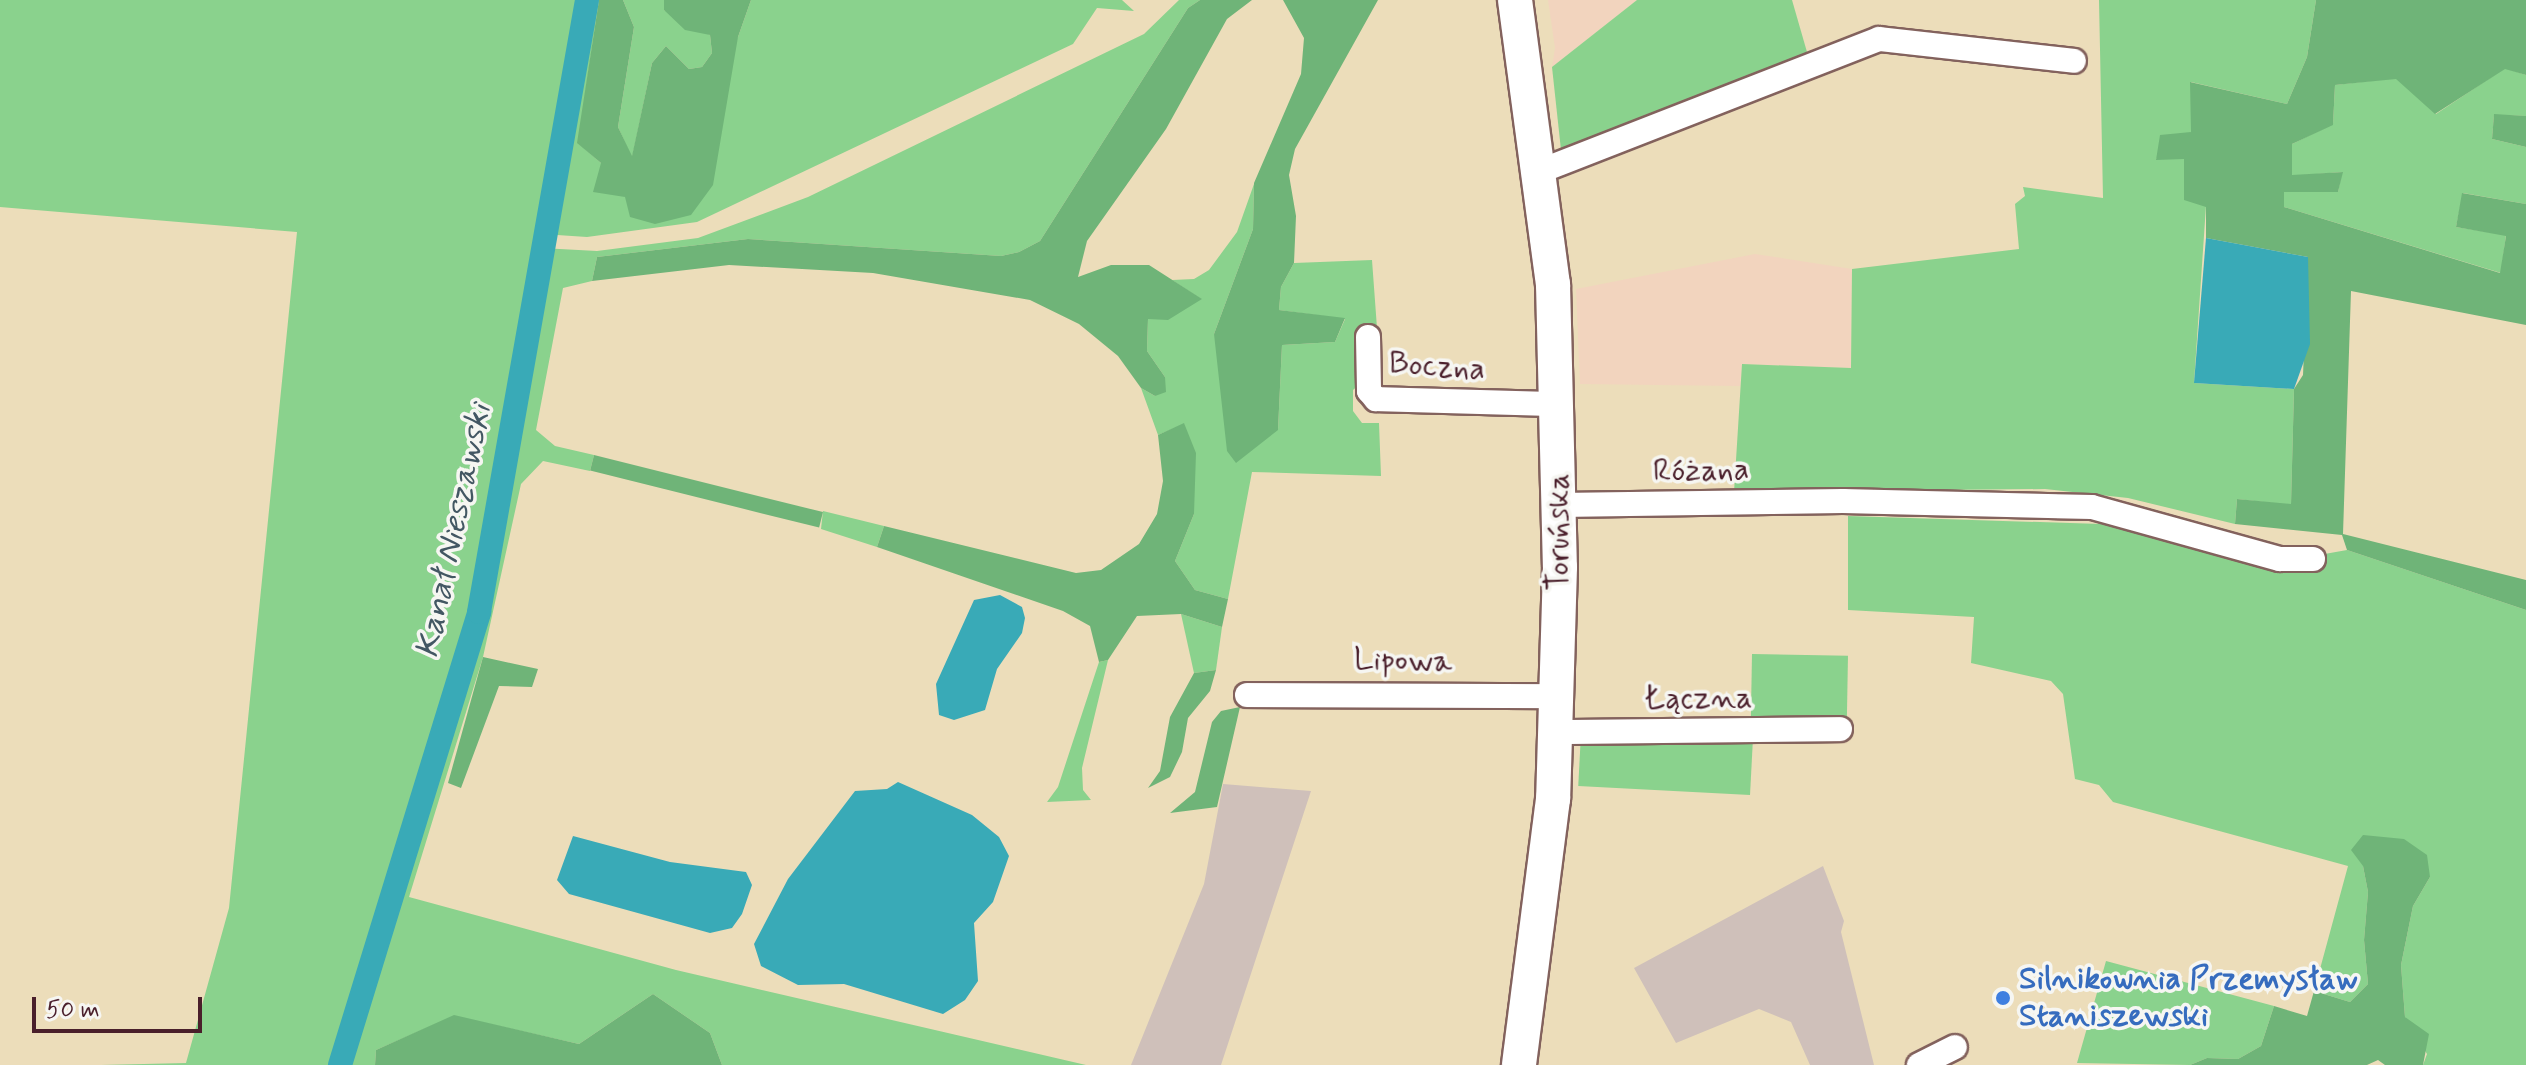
<!DOCTYPE html>
<html>
<head>
<meta charset="utf-8">
<style>
  body { margin:0 }
  #map { position:relative; width:2526px; height:1065px; overflow:hidden; background:#ecddba; font-family:Mynerve,sans-serif }
  div>[style] { position:absolute }
  [style*='--x'] { left:calc(var(--x)*1px); top:calc(var(--y)*1px); width:calc(var(--w)*1px); rotate:calc(var(--a)*1deg) }
  .built>* { inset:0; background:#f2d4be }
  .industrial>* { inset:0; background:#cfc0ba }
  .green>* { inset:0; background:#8ad28d; transform-origin:0 0 }
  .forest>* { inset:0; background:#6fb478; transform-origin:0 0 }
  .water>* { inset:0; background:#39aab7 }
  .canal>* { height:24px; margin:-12px; padding:0 12px; transform-origin:12px; border-radius:12px; background:#39aab7 }
  .roads { filter:drop-shadow(2px 0 #83625d) drop-shadow(-2px 0 #83625d) drop-shadow(0 2px #83625d) drop-shadow(0 -2px #83625d) }
  .street>* { height:24px; margin:-12px; padding:0 12px; transform-origin:12px; border-radius:12px; background:#fff }
  .secondary>* { height:34px; margin:-17px; padding:0 17px; transform-origin:17px; border-radius:17px; background:#fff }
  .dots>* { width:22px; height:22px; translate:-50% -50%; box-sizing:border-box; border:4px solid #f6f6f2; border-radius:50% }
  span { translate:-50% -50%; white-space:nowrap; text-align:center; line-height:1.15; -webkit-text-stroke:7px #f6f6f2; paint-order:stroke }
  .street-label { font-size:32px; color:#4a1f2b }
  .shop-label { font-size:32px; color:#366cbe; font-weight:700 }
  .left { translate:0 -50%; text-align:left }
  .water-label { font-size:34px; color:#435763; font-style:italic }
  .scale { position:absolute; left:32px; top:997px; width:170px; height:36px; box-sizing:border-box; border:4px solid #4a1f2b; border-top:0; padding-left:10px; font-size:24px; line-height:28px; white-space:nowrap; color:#4a1f2b; -webkit-text-stroke:6px #f6f6f2; paint-order:stroke }
</style>
</head>
<body>
<div id="map">
  <div class="built">
    <i style="clip-path:polygon(1548px 0,1637px 0,1552px 67px,1555px 48px)"></i>
    <i style="clip-path:polygon(1755px 254px,1852px 269px,1851px 368px,1742px 364px,1740px 386px,1580px 384px,1576px 289px)"></i>
  </div>
  <div class="industrial">
    <i style="clip-path:polygon(1223px 784px,1311px 791px,1221px 1065px,1131px 1065px,1204px 884px)"></i>
    <i style="clip-path:polygon(1823px 866px,1844px 921px,1841px 932px,1874px 1065px,1810px 1065px,1791px 1022px,1759px 1009px,1676px 1043px,1634px 968px)"></i>
  </div>
  <div class="green">
    <i style="clip-path:polygon(0 0,599px 0,578px 143px,601px 163px,625px 197px,738px 37px,751px 0,1122px 0,1134px 11px,1097px 8px,1073px 44px,697px 222px,587px 237px,542px 234px,541px 248px,597px 251px,698px 238px,808px 197px,1144px 34px,1179px 0,1200px 0,1188px 8px,1040px 241px,1019px 252px,1001px 256px,748px 239px,597px 257px,592px 281px,563px 288px,536px 430px,555px 446px,594px 455px,590px 471px,543px 461px,521px 484px,483px 657px,409px 897px,676px 970px,1086px 1065px,722px 1065px,710px 1033px,653px 994px,579px 1044px,454px 1016px,376px 1050px,375px 1065px,101px 1065px,186px 1063px,229px 908px,297px 232px,0 207px)"></i>
    <i style="clip-path:polygon(623px 0,664px 0,664px 10px,710px 35px,712px 53px,702px 67px,689px 69px,666px 46px,652px 63px,632px 158px,618px 127px,634px 27px)"></i>
    <i style="clip-path:polygon(1637px 0,1792px 0,1809px 59px,1561px 150px,1552px 67px)"></i>
    <i style="clip-path:polygon(2099px 0,2316px 0,2307px 57px,2287px 104px,2191px 82px,2191px 132px,2156px 159px,2184px 158px,2206px 206px,2194px 383px,2294px 389px,2291px 505px,2237px 499px,2235px 524px,2128px 498px,2045px 489px,1734px 492px,1742px 364px,1851px 368px,1852px 269px,2019px 249px,2015px 204px,2025px 196px,2023px 187px,2103px 198px)"></i>
    <i style="clip-path:polygon(2505px 68px,2526px 75px,2526px 116px,2494px 115px,2492px 139px,2526px 147px,2526px 204px,2463px 193px,2456px 227px,2506px 235px,2501px 273px,2284px 207px,2284px 191px,2338px 192px,2342px 172px,2292px 176px,2292px 144px,2333px 124px,2335px 85px,2396px 78px,2436px 114px)"></i>
    <i style="clip-path:polygon(1254px 184px,1253px 229px,1214px 334px,1278px 430px,1282px 345px,1335px 342px,1345px 319px,1279px 310px,1281px 287px,1294px 263px,1372px 260px,1377px 328px,1364px 327px,1364px 380px,1353px 390px,1353px 411px,1362px 423px,1379px 423px,1381px 476px,1252px 472px,1228px 599px,1195px 590px,1175px 561px,1194px 514px,1184px 424px,1158px 435px,1141px 388px,1155px 396px,1165px 377px,1147px 351px,1148px 319px,1201px 299px,1172px 280px,1194px 279px,1209px 270px,1237px 232px)"></i>
    <i style="clip-path:polygon(823px 511px,884px 526px,877px 547px,821px 529px)"></i>
    <i style="clip-path:polygon(1848px 516px,2101px 524px,2318px 563px,2319px 555px,2347px 550px,2526px 610px,2526px 1065px,2423px 1065px,2427px 1054px,2405px 1017px,2401px 965px,2413px 906px,2430px 877px,2363px 866px,2368px 892px,2364px 940px,2368px 984px,2350px 1002px,2314px 991px,2348px 866px,2113px 802px,2099px 785px,2075px 779px,2063px 694px,2051px 681px,1971px 663px,1974px 617px,1848px 610px)"></i>
    <i style="clip-path:polygon(1181px 614px,1222px 627px,1216px 670px,1194px 673px)"></i>
    <i style="left:1752px;top:654px;width:96px;height:69px;rotate:1deg"></i>
    <i style="clip-path:polygon(1108px 660px,1082px 768px,1083px 790px,1091px 800px,1047px 802px,1058px 787px,1099px 662px)"></i>
    <i style="left:1753px;top:738px;width:57px;height:172px;rotate:93deg"></i>
    <i style="clip-path:polygon(2106px 961px,2274px 1006px,2261px 1046px,2238px 1059px,2207px 1058px,2190px 1065px,2077px 1063px)"></i>
  </div>
  <div class="forest">
    <i style="clip-path:polygon(599px 0,623px 0,634px 27px,618px 127px,632px 156px,652px 63px,666px 46px,689px 69px,702px 67px,712px 53px,710px 35px,685px 30px,664px 10px,664px 0,751px 0,738px 37px,713px 185px,691px 215px,655px 224px,630px 217px,625px 197px,593px 192px,601px 163px,577px 143px)"></i>
    <i style="clip-path:polygon(1200px 0,1252px 0,1227px 19px,1166px 129px,1087px 241px,1078px 277px,1111px 265px,1149px 265px,1202px 299px,1168px 320px,1148px 319px,1147px 351px,1165px 377px,1166px 392px,1155px 396px,1141px 388px,1118px 356px,1079px 324px,1030px 300px,873px 273px,729px 265px,592px 281px,597px 257px,748px 239px,1001px 256px,1019px 252px,1040px 241px,1188px 8px)"></i>
    <i style="clip-path:polygon(1283px 0,1378px 0,1295px 149px,1289px 175px,1296px 216px,1294px 263px,1281px 287px,1279px 310px,1345px 318px,1335px 342px,1282px 345px,1278px 430px,1236px 463px,1227px 451px,1214px 334px,1253px 229px,1254px 183px,1301px 74px,1304px 38px)"></i>
    <i style="clip-path:polygon(2316px 0,2526px 0,2526px 75px,2505px 69px,2435px 114px,2396px 79px,2335px 85px,2333px 125px,2292px 144px,2292px 175px,2343px 172px,2338px 192px,2284px 192px,2284px 207px,2500px 273px,2506px 236px,2456px 227px,2462px 193px,2526px 204px,2526px 325px,2351px 291px,2343px 534px,2526px 580px,2526px 610px,2347px 550px,2342px 535px,2235px 524px,2237px 499px,2291px 504px,2294px 389px,2303px 375px,2308px 257px,2206px 238px,2206px 207px,2184px 200px,2184px 159px,2156px 160px,2160px 135px,2191px 132px,2190px 82px,2287px 104px,2307px 57px)"></i>
    <i style="clip-path:polygon(2494px 114px,2526px 116px,2526px 147px,2492px 139px)"></i>
    <i style="clip-path:polygon(1184px 423px,1196px 453px,1194px 514px,1175px 561px,1195px 590px,1228px 599px,1222px 627px,1181px 614px,1137px 616px,1108px 660px,1099px 662px,1090px 626px,1063px 611px,877px 547px,884px 526px,1076px 573px,1101px 570px,1139px 544px,1157px 514px,1163px 481px,1158px 435px)"></i>
    <i style="left:594px;top:455px;width:236px;height:16px;rotate:14deg"></i>
    <i style="clip-path:polygon(483px 657px,538px 669px,532px 687px,499px 686px,461px 788px,448px 783px)"></i>
    <i style="clip-path:polygon(1216px 670px,1210px 691px,1188px 718px,1182px 752px,1170px 777px,1148px 788px,1160px 771px,1170px 717px,1194px 673px)"></i>
    <i style="clip-path:polygon(1240px 707px,1217px 807px,1170px 813px,1195px 792px,1212px 722px,1221px 711px)"></i>
    <i style="clip-path:polygon(2363px 835px,2404px 839px,2427px 855px,2430px 877px,2413px 906px,2401px 965px,2405px 1017px,2429px 1034px,2423px 1065px,2385px 1065px,2378px 1060px,2367px 1065px,2190px 1065px,2207px 1058px,2238px 1059px,2261px 1046px,2274px 1006px,2307px 1016px,2314px 991px,2350px 1002px,2368px 984px,2364px 940px,2368px 892px,2363px 866px,2351px 850px)"></i>
    <i style="clip-path:polygon(653px 994px,710px 1033px,722px 1065px,375px 1065px,376px 1050px,454px 1015px,579px 1044px)"></i>
  </div>
  <div class="water">
    <i style="clip-path:polygon(2206px 238px,2308px 257px,2310px 344px,2294px 389px,2194px 383px)"></i>
    <i style="clip-path:polygon(1000px 595px,1022px 607px,1025px 618px,1022px 633px,997px 669px,985px 710px,954px 720px,939px 715px,936px 684px,974px 600px)"></i>
    <i style="clip-path:polygon(898px 782px,972px 815px,999px 837px,1009px 856px,993px 902px,974px 923px,978px 981px,965px 1000px,943px 1014px,844px 984px,798px 985px,761px 966px,754px 944px,788px 879px,855px 791px,887px 789px)"></i>
    <i style="clip-path:polygon(573px 836px,670px 862px,746px 872px,752px 885px,742px 914px,732px 928px,710px 933px,569px 894px,557px 880px)"></i>
  </div>
  <div class="canal">
    <i style="--x:340;--y:1065;--w:474;--a:-72.9"></i>
    <i style="--x:479;--y:612;--w:621;--a:-79.99"></i>
  </div>
  <div class="roads">
    <div class="street">
      <i style="--x:1538;--y:172;--w:366;--a:-21.3"></i>
      <i style="--x:1879;--y:39;--w:196;--a:6.4"></i>
      <i style="--x:1368;--y:337;--w:54;--a:88.9"></i>
      <i style="--x:1369;--y:391;--w:11;--a:49"></i>
      <i style="--x:1376;--y:399;--w:181;--a:1.6"></i>
      <i style="--x:1559;--y:505;--w:284;--a:-0.8"></i>
      <i style="--x:1843;--y:501;--w:249;--a:1.4"></i>
      <i style="--x:2092;--y:507;--w:195;--a:15.5"></i>
      <i style="--x:2280;--y:559;--w:33;--a:0"></i>
      <i style="--x:1247;--y:695;--w:311;--a:0.2"></i>
      <i style="--x:1557;--y:732;--w:283;--a:-0.6"></i>
      <i style="--x:1919;--y:1065;--w:40;--a:-26.6"></i>
    </div>
    <div class="secondary">
      <i style="--x:1515;--y:0;--w:287;--a:82.4"></i>
      <i style="--x:1553;--y:284;--w:283;--a:88.6"></i>
      <i style="--x:1560;--y:567;--w:232;--a:91.7"></i>
      <i style="--x:1553;--y:799;--w:268;--a:97.3"></i>
    </div>
  </div>
  <div class="dots">
    <i style="left:2003px;top:998px;background:#3f7fe0"></i>
  </div>
  <div class="street-label">
    <span style="left:1437px;top:367px;rotate:4deg">Boczna</span>
    <span style="left:1701px;top:471px;rotate:-1deg">Różana</span>
    <span style="left:1559px;top:532px;rotate:-90deg">Toruńska</span>
    <span style="left:1403px;top:661px;rotate:1deg">Lipowa</span>
    <span style="left:1698px;top:699px;rotate:-1deg">Łączna</span>
  </div>
  <div class="shop-label">
    <span class="left" style="left:2019px;top:998px">Silnikownia Przemysław<br>Staniszewski</span>
  </div>
  <div class="water-label">
    <span style="left:454px;top:531px;rotate:-78deg">Kanał Nieszawski</span>
  </div>
  <div class="scale">50 m</div>
</div>
</body>
</html>
